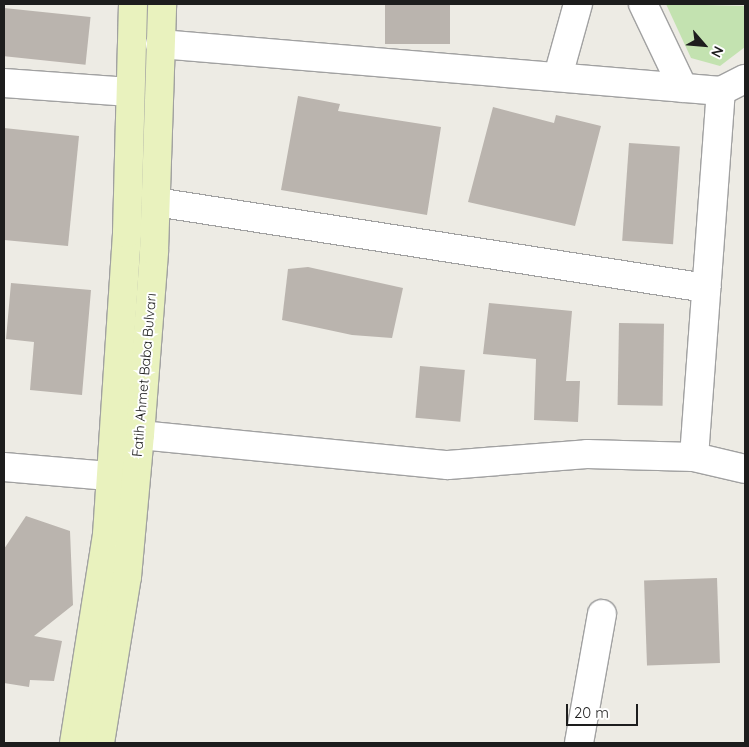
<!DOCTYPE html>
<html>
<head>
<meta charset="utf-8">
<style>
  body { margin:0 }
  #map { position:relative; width:749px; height:747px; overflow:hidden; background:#edebe4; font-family:Quicksand,sans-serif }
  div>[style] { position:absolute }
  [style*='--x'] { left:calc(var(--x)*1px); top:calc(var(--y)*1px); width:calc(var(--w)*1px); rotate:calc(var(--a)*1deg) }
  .grass>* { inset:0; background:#c3e2b0 }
  .building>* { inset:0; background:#bab4ae; transform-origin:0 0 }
  .roads { filter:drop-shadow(1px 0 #a1a1a1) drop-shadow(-1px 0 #a1a1a1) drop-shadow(0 1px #a1a1a1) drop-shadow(0 -1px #a1a1a1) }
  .street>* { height:28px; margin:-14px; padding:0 14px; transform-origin:14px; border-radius:14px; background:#fff }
  .secondary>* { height:28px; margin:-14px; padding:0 14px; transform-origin:14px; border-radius:14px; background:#e9f2be }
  span { translate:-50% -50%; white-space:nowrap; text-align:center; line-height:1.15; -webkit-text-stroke:4px #fff; paint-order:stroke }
  .street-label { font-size:14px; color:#1d1d1d }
  .frame { position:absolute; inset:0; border:5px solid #1d1d1d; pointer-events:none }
  .north { position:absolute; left:679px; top:20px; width:50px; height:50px; -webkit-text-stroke:4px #fff; paint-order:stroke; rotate:117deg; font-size:14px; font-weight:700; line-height:20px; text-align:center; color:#1d1d1d }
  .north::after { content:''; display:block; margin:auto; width:18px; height:22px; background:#1d1d1d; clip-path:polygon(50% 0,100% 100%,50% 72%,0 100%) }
  .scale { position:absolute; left:566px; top:704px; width:72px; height:22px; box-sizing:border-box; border:2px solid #1d1d1d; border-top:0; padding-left:6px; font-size:15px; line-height:18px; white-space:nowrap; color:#1d1d1d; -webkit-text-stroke:4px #fff; paint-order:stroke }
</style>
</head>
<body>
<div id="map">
  <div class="grass">
    <i style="clip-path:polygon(666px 4px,745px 6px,745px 47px,720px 66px,691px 58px)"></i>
  </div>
  <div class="building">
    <i style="left:385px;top:4px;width:65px;height:40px"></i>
    <i style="left:4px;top:8px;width:87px;height:48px;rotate:6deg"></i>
    <i style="clip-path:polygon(298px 96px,340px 104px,338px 111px,441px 127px,427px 215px,281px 190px)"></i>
    <i style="clip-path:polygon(493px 107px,554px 123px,556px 115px,601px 126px,575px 226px,468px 202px)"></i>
    <i style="clip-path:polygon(4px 128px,79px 136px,68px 246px,4px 240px)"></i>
    <i style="left:629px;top:143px;width:51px;height:98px;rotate:4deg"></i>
    <i style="clip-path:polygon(308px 267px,403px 288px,392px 338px,352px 335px,282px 320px,288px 269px)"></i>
    <i style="clip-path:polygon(11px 283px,91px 290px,82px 395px,30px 390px,34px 342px,6px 339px)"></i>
    <i style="clip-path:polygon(489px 303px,572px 311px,566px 381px,580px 381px,578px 422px,534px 420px,536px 359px,483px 354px)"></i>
    <i style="left:619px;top:323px;width:45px;height:82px;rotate:1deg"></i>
    <i style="left:420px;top:366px;width:45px;height:52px;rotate:5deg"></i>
    <i style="clip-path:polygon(26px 516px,70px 531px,73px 605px,34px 636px,62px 641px,54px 681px,30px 680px,29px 687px,4px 683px,4px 549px)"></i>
    <i style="left:717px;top:578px;width:85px;height:73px;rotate:88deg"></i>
  </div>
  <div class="roads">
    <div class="street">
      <i style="--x:643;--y:4;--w:93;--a:64.5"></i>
      <i style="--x:160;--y:44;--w:563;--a:4.79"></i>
      <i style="--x:721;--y:91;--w:27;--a:-27"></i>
      <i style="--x:558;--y:76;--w:75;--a:-74.5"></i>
      <i style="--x:4;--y:83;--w:126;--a:4.1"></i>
      <i style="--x:156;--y:202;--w:557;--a:8.89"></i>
      <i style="--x:140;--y:435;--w:309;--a:5.6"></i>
      <i style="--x:448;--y:465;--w:139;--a:-4.5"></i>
      <i style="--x:587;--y:454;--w:107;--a:1.6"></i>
      <i style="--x:694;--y:457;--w:52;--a:13.2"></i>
      <i style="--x:694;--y:457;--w:367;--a:-85.8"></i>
      <i style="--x:4;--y:467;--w:105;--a:4.9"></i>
      <i style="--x:579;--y:743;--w:131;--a:-79.9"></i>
    </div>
    <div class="secondary">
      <i style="--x:74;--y:743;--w:211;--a:-81"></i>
      <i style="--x:107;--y:535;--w:303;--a:-86.2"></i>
      <i style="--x:127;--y:233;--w:229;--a:-88.5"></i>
      <i style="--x:100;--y:743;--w:168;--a:-80.8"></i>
      <i style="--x:127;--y:577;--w:143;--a:-84.8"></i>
      <i style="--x:140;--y:435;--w:185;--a:-85.6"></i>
      <i style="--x:154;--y:251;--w:247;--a:-88.1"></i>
    </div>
  </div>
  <div class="street-label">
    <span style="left:144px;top:375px;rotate:-85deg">Fatih Ahmet Baba Bulvarı</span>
  </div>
  <div class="frame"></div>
  <div class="north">N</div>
  <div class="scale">20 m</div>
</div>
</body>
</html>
